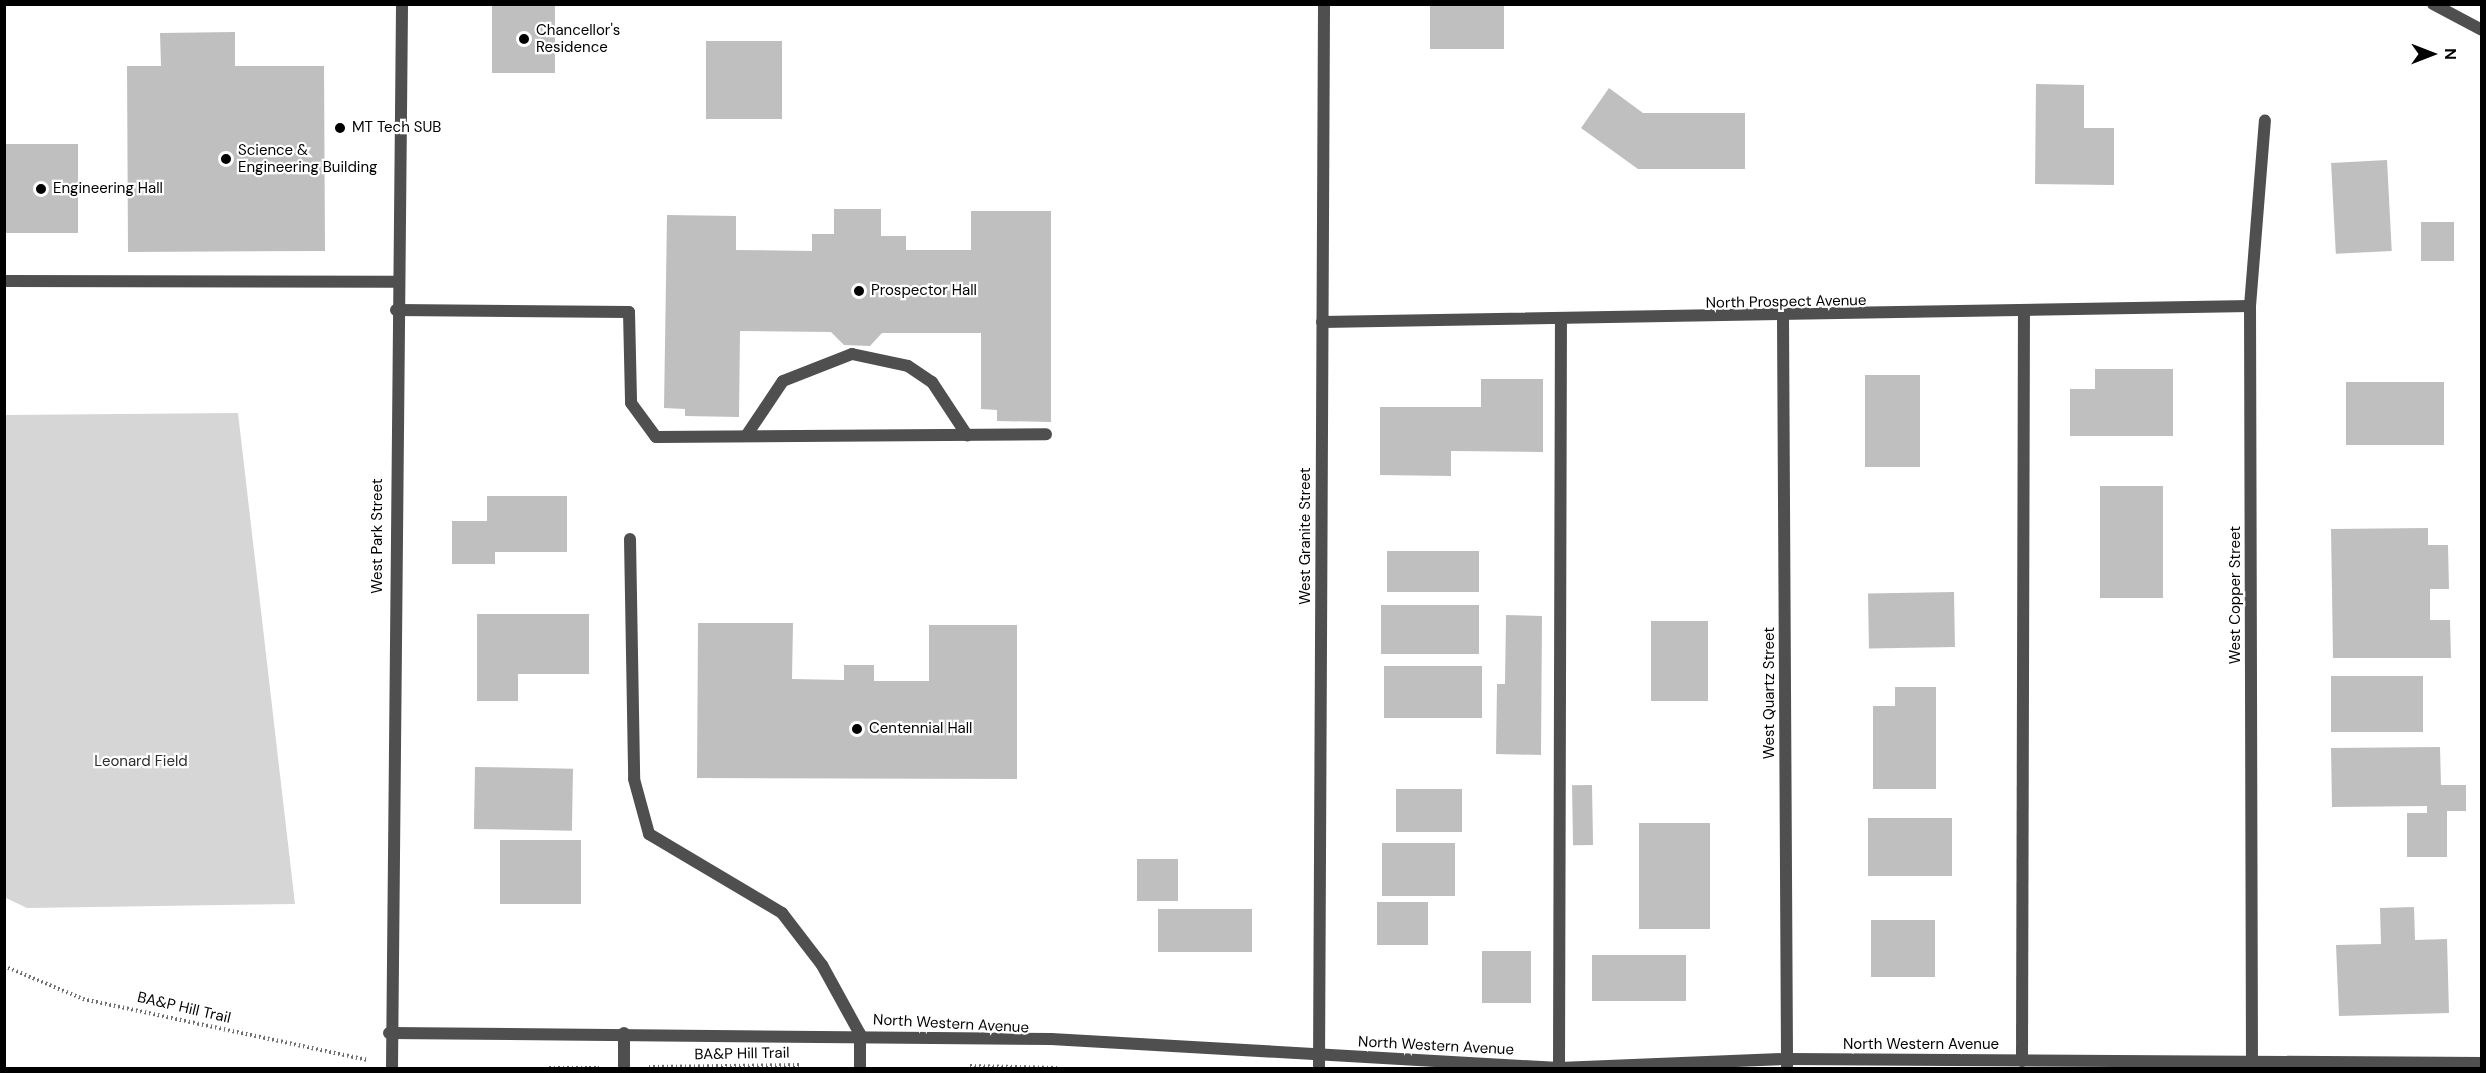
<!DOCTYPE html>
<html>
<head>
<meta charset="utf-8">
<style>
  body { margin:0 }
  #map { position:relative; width:2486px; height:1073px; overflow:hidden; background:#fff; font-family:"DM Sans",sans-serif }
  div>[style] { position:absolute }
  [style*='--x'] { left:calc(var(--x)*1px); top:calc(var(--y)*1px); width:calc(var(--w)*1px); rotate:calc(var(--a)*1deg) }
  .green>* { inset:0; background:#d6d6d6 }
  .building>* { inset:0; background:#bfbfbf; transform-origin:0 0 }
  .path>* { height:4px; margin-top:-2px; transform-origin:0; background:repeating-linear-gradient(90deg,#717171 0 1.5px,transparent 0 4.5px) }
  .service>* { height:12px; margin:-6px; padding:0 6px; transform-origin:6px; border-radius:6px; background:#4f4f4f }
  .minor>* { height:12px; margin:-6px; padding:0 6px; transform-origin:6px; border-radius:6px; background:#4f4f4f }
  .tertiary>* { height:12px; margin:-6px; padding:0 6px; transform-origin:6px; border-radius:6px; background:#4f4f4f }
  .dots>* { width:16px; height:16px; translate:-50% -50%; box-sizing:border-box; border:3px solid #fff; border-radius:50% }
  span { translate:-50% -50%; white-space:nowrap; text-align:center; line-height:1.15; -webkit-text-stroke:4.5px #fff; paint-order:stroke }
  .poi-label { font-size:15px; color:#000 }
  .left { translate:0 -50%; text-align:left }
  .street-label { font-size:15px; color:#000 }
  .park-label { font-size:15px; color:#2d2d2d }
  .frame { position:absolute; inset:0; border:6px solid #000; pointer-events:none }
  .north { position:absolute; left:2402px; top:24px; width:60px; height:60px; -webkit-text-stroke:4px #fff; paint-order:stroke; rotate:90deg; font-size:16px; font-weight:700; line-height:24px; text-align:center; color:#000 }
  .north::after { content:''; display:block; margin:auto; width:21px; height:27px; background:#000; clip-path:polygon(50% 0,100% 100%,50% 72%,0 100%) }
</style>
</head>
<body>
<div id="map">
  <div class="green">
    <i style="clip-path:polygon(238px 413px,295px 904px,27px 908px,4px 897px,5px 415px)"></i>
  </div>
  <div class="building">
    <i style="left:492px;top:4px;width:63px;height:69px"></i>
    <i style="left:1430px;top:4px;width:74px;height:45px"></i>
    <i style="clip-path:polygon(235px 32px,235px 66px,324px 66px,325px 251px,128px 252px,127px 66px,161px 66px,160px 33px)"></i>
    <i style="left:706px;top:41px;width:76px;height:78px"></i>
    <i style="clip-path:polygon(2036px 84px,2084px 85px,2084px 128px,2114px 128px,2114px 185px,2035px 184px)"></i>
    <i style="clip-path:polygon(1609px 88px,1643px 113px,1745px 113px,1745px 169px,1638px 169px,1581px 128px)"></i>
    <i style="left:4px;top:144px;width:74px;height:89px"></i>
    <i style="left:2387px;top:160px;width:91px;height:56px;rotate:87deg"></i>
    <i style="clip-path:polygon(834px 209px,881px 209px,881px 236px,906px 236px,906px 250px,971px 250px,971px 211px,1051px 211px,1051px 422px,997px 421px,997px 410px,981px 409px,981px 333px,882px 333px,870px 346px,844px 345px,831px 332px,740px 331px,739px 417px,685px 416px,685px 409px,664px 408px,667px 215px,736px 216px,736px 250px,812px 251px,812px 234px,834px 234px)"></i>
    <i style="left:2421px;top:222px;width:33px;height:39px"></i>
    <i style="clip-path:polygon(2095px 369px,2173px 369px,2173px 436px,2070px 436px,2070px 389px,2095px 389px)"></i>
    <i style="left:1865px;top:375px;width:55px;height:92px"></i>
    <i style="clip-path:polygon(1481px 379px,1543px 379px,1543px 452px,1451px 451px,1451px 476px,1380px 475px,1380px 407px,1481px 407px)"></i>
    <i style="left:2346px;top:382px;width:98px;height:63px"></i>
    <i style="left:2100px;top:486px;width:63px;height:112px"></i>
    <i style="clip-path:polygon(487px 496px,567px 496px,567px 552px,495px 552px,495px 564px,452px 564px,452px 521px,487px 521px)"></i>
    <i style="clip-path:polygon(2428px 528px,2428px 545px,2448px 545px,2449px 589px,2430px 589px,2430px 620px,2450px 620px,2451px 658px,2333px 658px,2331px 529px)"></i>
    <i style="left:1387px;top:551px;width:92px;height:41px"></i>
    <i style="left:1954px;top:592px;width:55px;height:86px;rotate:89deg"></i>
    <i style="left:1381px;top:605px;width:98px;height:49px"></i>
    <i style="clip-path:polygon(477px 614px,589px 614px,589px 674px,518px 674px,518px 701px,477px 701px)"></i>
    <i style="clip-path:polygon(1506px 615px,1542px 616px,1541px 755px,1496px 754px,1497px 684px,1505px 684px)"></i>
    <i style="left:1651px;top:621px;width:57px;height:80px"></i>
    <i style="clip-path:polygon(698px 623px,793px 623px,792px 679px,844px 680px,844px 665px,874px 665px,874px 681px,929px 681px,929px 625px,1017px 625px,1017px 779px,697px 778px)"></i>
    <i style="left:1384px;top:666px;width:98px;height:52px"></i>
    <i style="left:2331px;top:676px;width:92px;height:56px"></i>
    <i style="clip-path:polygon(1895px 687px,1936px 687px,1936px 789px,1873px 789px,1873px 706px,1895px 706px)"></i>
    <i style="clip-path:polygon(2440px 747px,2441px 785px,2466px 785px,2466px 811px,2447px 811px,2447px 857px,2407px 857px,2407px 813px,2427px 813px,2427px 806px,2332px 807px,2331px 748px)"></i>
    <i style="left:475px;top:767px;width:98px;height:62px;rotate:1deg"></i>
    <i style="left:1592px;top:785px;width:60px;height:20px;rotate:89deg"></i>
    <i style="left:1396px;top:789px;width:66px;height:43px"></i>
    <i style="left:1868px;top:818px;width:84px;height:58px"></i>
    <i style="left:1639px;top:823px;width:71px;height:106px"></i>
    <i style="left:500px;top:840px;width:81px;height:64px"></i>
    <i style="left:1382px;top:843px;width:73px;height:53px"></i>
    <i style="left:1137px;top:859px;width:41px;height:42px"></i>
    <i style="left:1377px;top:902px;width:51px;height:43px"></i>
    <i style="clip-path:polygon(2414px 907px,2415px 940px,2447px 939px,2449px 1013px,2339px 1016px,2336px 945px,2381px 944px,2380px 908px)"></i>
    <i style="left:1158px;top:909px;width:94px;height:43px"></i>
    <i style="left:1871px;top:920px;width:64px;height:57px"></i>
    <i style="left:1482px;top:951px;width:49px;height:52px"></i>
    <i style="left:1592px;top:955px;width:94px;height:46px"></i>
  </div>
  <div class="path">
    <i style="--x:4;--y:966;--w:86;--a:22.7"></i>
    <i style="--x:83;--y:999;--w:291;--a:12.1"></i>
    <i style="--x:970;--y:1066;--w:87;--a:1.3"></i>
    <i style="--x:649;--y:1067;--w:151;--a:-0.8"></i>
    <i style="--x:549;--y:1068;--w:50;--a:0"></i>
  </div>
  <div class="service">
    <i style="--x:4;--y:281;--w:391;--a:0.1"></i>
    <i style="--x:396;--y:310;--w:233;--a:0.5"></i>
    <i style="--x:629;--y:312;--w:91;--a:88.7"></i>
    <i style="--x:631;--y:403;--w:42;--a:53.7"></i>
    <i style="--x:656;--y:437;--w:390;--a:-0.4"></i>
    <i style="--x:746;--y:436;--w:66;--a:-56.1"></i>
    <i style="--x:783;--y:381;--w:74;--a:-21.4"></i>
    <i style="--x:852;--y:354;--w:57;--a:12.1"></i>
    <i style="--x:908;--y:366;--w:29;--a:34"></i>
    <i style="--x:932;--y:382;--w:64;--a:56.6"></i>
    <i style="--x:630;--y:539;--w:240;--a:89"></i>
    <i style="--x:634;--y:779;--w:57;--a:74.7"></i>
    <i style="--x:649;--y:834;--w:155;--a:30.7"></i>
    <i style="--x:782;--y:913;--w:66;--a:52.4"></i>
    <i style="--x:822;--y:965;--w:79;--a:61.2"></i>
    <i style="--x:624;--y:1033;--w:35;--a:90"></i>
    <i style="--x:2022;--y:1061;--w:749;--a:-89.85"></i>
    <i style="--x:1559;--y:1068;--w:748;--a:-89.85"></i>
  </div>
  <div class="minor">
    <i style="--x:2433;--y:4;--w:55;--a:28"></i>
    <i style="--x:1783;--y:318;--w:750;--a:89.69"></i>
    <i style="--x:1322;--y:322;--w:928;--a:-0.99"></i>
    <i style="--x:389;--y:1033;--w:662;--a:0.52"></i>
    <i style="--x:1051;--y:1039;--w:509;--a:3.27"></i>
    <i style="--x:1559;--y:1068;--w:228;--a:-2.3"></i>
    <i style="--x:1787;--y:1059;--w:695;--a:0.33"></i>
    <i style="--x:860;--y:1068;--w:34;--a:-90"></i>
    <i style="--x:2252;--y:1068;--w:762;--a:-90.15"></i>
    <i style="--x:2250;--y:306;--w:186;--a:-85.4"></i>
  </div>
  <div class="tertiary">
    <i style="--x:392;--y:1068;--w:1064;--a:-89.46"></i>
    <i style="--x:1319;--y:1068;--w:1064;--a:-89.73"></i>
  </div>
  <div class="dots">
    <i style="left:524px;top:39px;background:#000"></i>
    <i style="left:340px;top:128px;background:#000"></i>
    <i style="left:226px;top:159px;background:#000"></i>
    <i style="left:41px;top:189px;background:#000"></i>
    <i style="left:859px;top:291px;background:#000"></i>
    <i style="left:857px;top:729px;background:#000"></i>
  </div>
  <div class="poi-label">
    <span class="left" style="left:536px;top:39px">Chancellor's<br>Residence</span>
    <span class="left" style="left:352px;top:128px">MT Tech SUB</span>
    <span class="left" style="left:238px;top:159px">Science &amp;<br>Engineering Building</span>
    <span class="left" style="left:53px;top:189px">Engineering Hall</span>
    <span class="left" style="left:871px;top:291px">Prospector Hall</span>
    <span class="left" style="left:869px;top:729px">Centennial Hall</span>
  </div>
  <div class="street-label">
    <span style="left:1786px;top:302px;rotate:-1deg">North Prospect Avenue</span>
    <span style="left:378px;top:536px;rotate:-90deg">West Park Street</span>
    <span style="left:1306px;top:536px;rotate:-90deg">West Granite Street</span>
    <span style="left:2236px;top:595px;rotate:-90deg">West Copper Street</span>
    <span style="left:1770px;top:693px;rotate:-90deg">West Quartz Street</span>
    <span style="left:184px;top:1008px;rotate:13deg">BA&amp;P Hill Trail</span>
    <span style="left:951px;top:1024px;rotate:3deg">North Western Avenue</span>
    <span style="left:1921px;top:1045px">North Western Avenue</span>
    <span style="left:1436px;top:1046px;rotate:3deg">North Western Avenue</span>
    <span style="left:742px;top:1054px;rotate:-1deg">BA&amp;P Hill Trail</span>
  </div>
  <div class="park-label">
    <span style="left:141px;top:762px">Leonard Field</span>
  </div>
  <div class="frame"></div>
  <div class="north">N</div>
</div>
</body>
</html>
